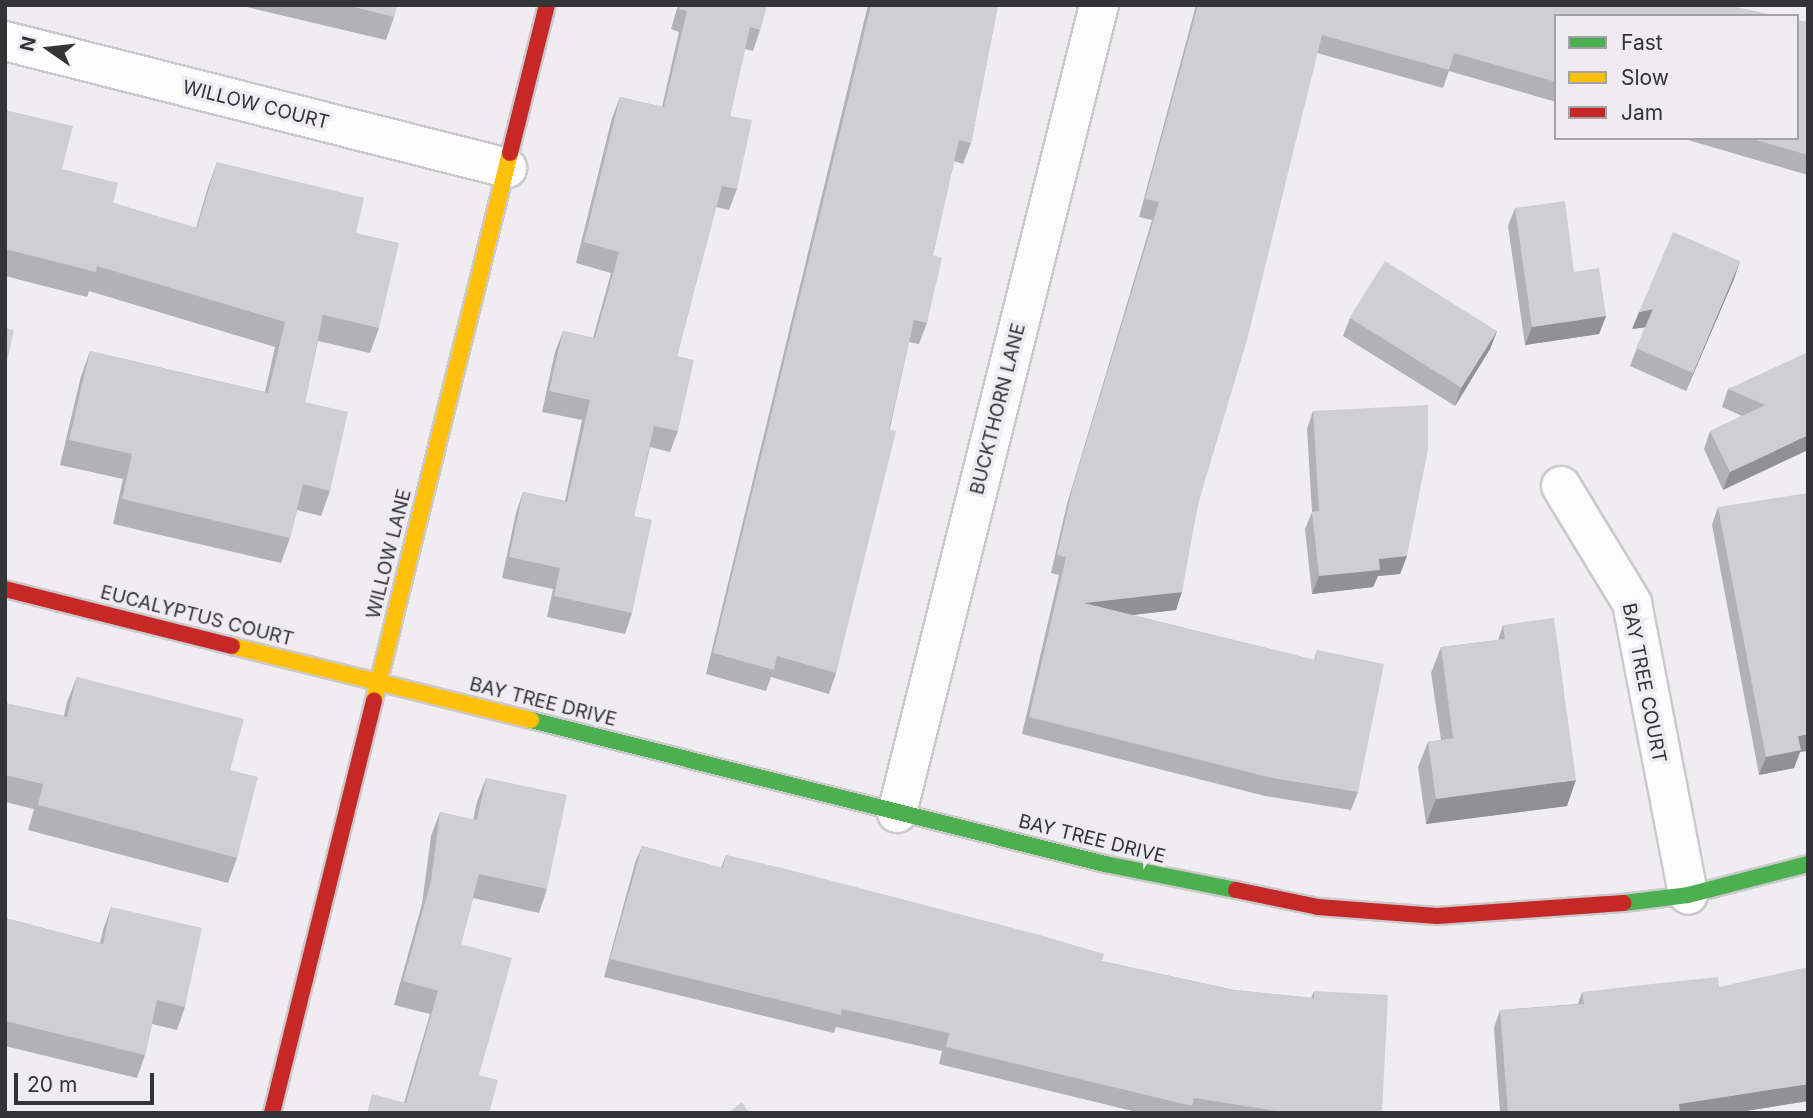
<!DOCTYPE html>
<html>
<head>
<meta charset="utf-8">
<style>
  body { margin:0 }
  #map { position:relative; width:1813px; height:1118px; overflow:hidden; background:#efedf1; font-family:Inter,sans-serif }
  div>[style] { position:absolute }
  [style*='--x'] { left:calc(var(--x)*1px); top:calc(var(--y)*1px); width:calc(var(--w)*1px); rotate:calc(var(--a)*1deg) }
  .roads { filter:drop-shadow(2px 0 #cbc9cc) drop-shadow(-2px 0 #cbc9cc) drop-shadow(0 2px #cbc9cc) drop-shadow(0 -2px #cbc9cc) }
  .street>* { height:38px; margin:-19px; padding:0 19px; transform-origin:19px; border-radius:19px; background:#fdfcfd }
  .fast>* { height:16px; margin:-8px; padding:0 8px; transform-origin:8px; border-radius:8px; background:#4caf50 }
  .slow>* { height:16px; margin:-8px; padding:0 8px; transform-origin:8px; border-radius:8px; background:#ffc107 }
  .jam>* { height:16px; margin:-8px; padding:0 8px; transform-origin:8px; border-radius:8px; background:#c62828 }
  .wall>* { inset:0; background:#b2b1b4 }
  .shaded-wall>* { inset:0; background:#919092 }
  .building>* { inset:0; background:#cfced1; transform-origin:0 0 }
  span { translate:-50% -50%; white-space:nowrap; text-align:center; line-height:1.15; -webkit-text-stroke:7px #eeebf3; paint-order:stroke }
  .street-label { font-size:19px; color:#343336 }
  .frame { position:absolute; inset:0; border:7px solid #343336; pointer-events:none }
  .legend { position:absolute; left:1554px; top:14px; width:245px; height:126px; box-sizing:border-box; background:#eeebf3; border:2px solid #a4a1a7; margin:0; padding:9px 12px; list-style:none; font-size:21px; color:#343336 }
  .legend li { display:flex; align-items:center; gap:14px; height:35px }
  .legend b { width:35px; border:2px solid #a4a1a7 }
  .north { position:absolute; left:14px; top:14px; width:70px; height:70px; -webkit-text-stroke:5px #eeebf3; paint-order:stroke; rotate:284deg; font-size:19px; font-weight:700; line-height:28px; text-align:center; color:#343336 }
  .north::after { content:''; display:block; margin:auto; width:24px; height:32px; background:#343336; clip-path:polygon(50% 0,100% 100%,50% 72%,0 100%) }
  .scale { position:absolute; left:14px; top:1073px; width:140px; height:32px; box-sizing:border-box; border:4px solid #343336; border-top:0; padding-left:9px; font-size:21px; line-height:24px; white-space:nowrap; color:#343336; -webkit-text-stroke:5px #eeebf3; paint-order:stroke }
</style>
</head>
<body>
<div id="map">
  <div class="roads">
    <div class="street">
      <i style="--x:5;--y:41;--w:518;--a:14.2"></i>
      <i style="--x:1561;--y:486;--w:137;--a:58.7"></i>
      <i style="--x:1632;--y:603;--w:297;--a:79.1"></i>
      <i style="--x:897;--y:813;--w:833;--a:-75.96"></i>
    </div>
    <div class="fast">
      <i style="--x:531;--y:720;--w:592;--a:14.08"></i>
      <i style="--x:1105;--y:864;--w:134;--a:11.2"></i>
      <i style="--x:1624;--y:903;--w:64;--a:-7.1"></i>
      <i style="--x:1688;--y:895;--w:124;--a:-14.5"></i>
    </div>
    <div class="slow">
      <i style="--x:232;--y:646;--w:308;--a:13.9"></i>
      <i style="--x:374;--y:700;--w:564;--a:-76.04"></i>
    </div>
    <div class="jam">
      <i style="--x:510;--y:153;--w:153;--a:-76"></i>
      <i style="--x:5;--y:589;--w:234;--a:14.1"></i>
      <i style="--x:1236;--y:890;--w:84;--a:11.7"></i>
      <i style="--x:1318;--y:907;--w:119;--a:4.3"></i>
      <i style="--x:1437;--y:916;--w:187;--a:-4"></i>
      <i style="--x:272;--y:1113;--w:425;--a:-76.1"></i>
    </div>
  </div>
  <div class="wall">
    <i style="clip-path:polygon(238px 5px,397px 5px,394px 17px,386px 40px)"></i>
    <i style="clip-path:polygon(678px 5px,767px 5px,760px 30px,753px 51px,745px 49px,730px 116px,737px 189px,729px 210px,716px 207px,677px 356px,678px 431px,670px 452px,650px 447px,634px 516px,632px 613px,625px 634px,547px 617px,553px 589px,502px 578px,516px 513px,523px 492px,565px 501px,582px 420px,542px 412px,555px 352px,563px 331px,593px 338px,611px 273px,576px 263px,612px 118px,620px 97px,662px 107px,679px 32px,671px 29px)"></i>
    <i style="clip-path:polygon(868px 5px,998px 5px,971px 143px,963px 164px,954px 161px,933px 255px,927px 323px,919px 344px,909px 342px,836px 673px,829px 694px,771px 677px,766px 691px,706px 674px)"></i>
    <i style="clip-path:polygon(1196px 5px,1727px 5px,1556px 16px,1556px 102px,1449px 71px,1443px 88px,1317px 53px,1198px 504px,1176px 610px,1132px 615px,1314px 660px,1317px 650px,1358px 792px,1351px 810px,1265px 796px,1022px 734px,1059px 575px,1051px 573px,1067px 504px,1152px 220px,1139px 217px)"></i>
    <i style="clip-path:polygon(1808px 22px,1808px 175px,1681px 138px,1797px 138px)"></i>
    <i style="clip-path:polygon(5px 110px,62px 169px,113px 203px,196px 228px,208px 187px,217px 162px,356px 233px,379px 328px,370px 353px,318px 341px,305px 402px,330px 491px,321px 516px,297px 510px,290px 538px,281px 563px,113px 524px,123px 479px,60px 465px,81px 376px,90px 351px,265px 392px,275px 347px,89px 291px,87px 297px,5px 276px)"></i>
    <i style="clip-path:polygon(1515px 208px,1574px 272px,1606px 316px,1599px 334px,1525px 345px,1508px 226px)"></i>
    <i style="clip-path:polygon(1740px 261px,1734px 279px,1686px 391px,1630px 366px,1645px 327px,1632px 329px)"></i>
    <i style="clip-path:polygon(1350px 318px,1497px 331px,1490px 349px,1455px 406px,1343px 336px)"></i>
    <i style="clip-path:polygon(1808px 358px,1723px 490px,1704px 449px,1710px 431px,1742px 416px,1722px 407px,1728px 389px)"></i>
    <i style="clip-path:polygon(1313px 411px,1407px 556px,1400px 574px,1378px 576px,1373px 587px,1312px 594px,1305px 529px,1312px 512px,1307px 429px)"></i>
    <i style="clip-path:polygon(1718px 507px,1800px 752px,1794px 768px,1759px 775px,1712px 525px)"></i>
    <i style="clip-path:polygon(1503px 625px,1567px 806px,1426px 824px,1418px 767px,1428px 742px,1441px 740px,1431px 673px,1441px 647px,1498px 640px)"></i>
    <i style="clip-path:polygon(77px 677px,230px 770px,237px 858px,228px 883px,28px 830px,34px 809px,5px 802px,5px 703px,64px 716px,67px 702px)"></i>
    <i style="clip-path:polygon(486px 778px,547px 889px,539px 913px,473px 898px,461px 944px,479px 1075px,489px 1113px,404px 1103px,430px 1014px,394px 1005px,422px 904px,431px 836px,440px 812px,473px 820px,477px 802px)"></i>
    <i style="clip-path:polygon(642px 846px,721px 868px,726px 855px,1102px 961px,1234px 990px,1311px 998px,1314px 991px,1382px 1113px,1141px 1113px,939px 1064px,942px 1051px,836px 1027px,834px 1033px,604px 977px,635px 863px)"></i>
    <i style="clip-path:polygon(111px 907px,185px 1007px,177px 1030px,152px 1024px,145px 1055px,137px 1078px,5px 1046px,5px 918px,100px 943px,103px 930px)"></i>
    <i style="clip-path:polygon(1719px 987px,1808px 1101px,1733px 1113px,1500px 1113px,1494px 1028px,1500px 1010px,1578px 1004px,1582px 992px)"></i>
  </div>
  <div class="shaded-wall">
    <i style="clip-path:polygon(1740px 261px,1734px 279px,1686px 391px,1693px 373px)"></i>
    <i style="clip-path:polygon(1653px 309px,1647px 327px,1632px 329px,1639px 312px)"></i>
    <i style="clip-path:polygon(1606px 316px,1599px 334px,1525px 345px,1532px 327px)"></i>
    <i style="clip-path:polygon(1497px 331px,1490px 349px,1455px 406px,1461px 388px)"></i>
    <i style="clip-path:polygon(1808px 435px,1808px 450px,1723px 490px,1730px 472px)"></i>
    <i style="clip-path:polygon(1407px 556px,1400px 574px,1378px 576px,1373px 587px,1312px 594px,1319px 576px,1379px 559px)"></i>
    <i style="clip-path:polygon(1182px 592px,1176px 610px,1078px 621px,1084px 603px)"></i>
    <i style="clip-path:polygon(1808px 734px,1808px 751px,1800px 752px,1794px 768px,1759px 775px,1766px 757px,1798px 736px)"></i>
    <i style="clip-path:polygon(1576px 780px,1567px 806px,1426px 824px,1436px 799px)"></i>
    <i style="clip-path:polygon(1808px 1084px,1808px 1101px,1733px 1113px,1676px 1113px,1679px 1104px)"></i>
  </div>
  <div class="building">
    <i style="clip-path:polygon(346px 5px,397px 5px,394px 17px)"></i>
    <i style="clip-path:polygon(680px 5px,767px 5px,760px 30px,750px 27px,730px 116px,752px 120px,737px 189px,722px 186px,677px 356px,694px 360px,678px 431px,654px 426px,634px 516px,652px 520px,632px 613px,554px 596px,560px 568px,509px 557px,523px 492px,567px 502px,590px 400px,549px 391px,563px 331px,595px 338px,619px 252px,584px 242px,620px 97px,664px 107px,687px 11px,679px 9px)"></i>
    <i style="clip-path:polygon(871px 5px,998px 5px,971px 143px,959px 140px,933px 255px,942px 258px,927px 323px,914px 320px,889px 429px,896px 431px,836px 673px,777px 656px,774px 670px,713px 653px)"></i>
    <i style="clip-path:polygon(1198px 5px,1727px 5px,1777px 16px,1556px 16px,1556px 82px,1454px 53px,1449px 70px,1322px 35px,1247px 340px,1198px 504px,1182px 592px,1084px 603px,1315px 660px,1317px 650px,1384px 664px,1358px 792px,1272px 778px,1029px 717px,1066px 557px,1057px 555px,1073px 486px,1159px 202px,1145px 199px)"></i>
    <i style="clip-path:polygon(1797px 20px,1808px 22px,1808px 155px,1749px 138px,1797px 138px)"></i>
    <i style="clip-path:polygon(5px 110px,73px 126px,62px 169px,118px 183px,113px 203px,197px 228px,217px 162px,364px 198px,356px 233px,399px 243px,379px 328px,323px 315px,305px 402px,348px 412px,330px 491px,303px 484px,290px 538px,122px 499px,132px 454px,69px 440px,90px 351px,268px 393px,285px 322px,97px 266px,96px 272px,5px 249px)"></i>
    <i style="clip-path:polygon(1565px 201px,1574px 272px,1599px 268px,1606px 316px,1532px 327px,1515px 208px)"></i>
    <i style="clip-path:polygon(1673px 232px,1740px 261px,1693px 373px,1636px 348px,1653px 309px,1639px 312px)"></i>
    <i style="left:1385px;top:261px;width:132px;height:67px;rotate:32deg"></i>
    <i style="clip-path:polygon(5px 328px,14px 330px,5px 370px)"></i>
    <i style="clip-path:polygon(1806px 353px,1808px 358px,1808px 435px,1730px 472px,1710px 431px,1765px 405px,1728px 389px)"></i>
    <i style="clip-path:polygon(1428px 405px,1428px 449px,1407px 556px,1379px 559px,1380px 570px,1319px 576px,1312px 512px,1319px 511px,1313px 411px)"></i>
    <i style="clip-path:polygon(1808px 493px,1808px 734px,1798px 736px,1801px 750px,1766px 757px,1718px 507px)"></i>
    <i style="clip-path:polygon(1554px 618px,1576px 780px,1436px 799px,1428px 742px,1453px 738px,1441px 647px,1505px 639px,1503px 625px)"></i>
    <i style="clip-path:polygon(77px 677px,244px 719px,230px 770px,258px 777px,237px 858px,38px 805px,43px 784px,5px 775px,5px 703px,67px 717px)"></i>
    <i style="clip-path:polygon(486px 778px,567px 795px,547px 889px,479px 874px,461px 944px,512px 958px,479px 1075px,498px 1080px,489px 1113px,367px 1113px,372px 1094px,406px 1103px,438px 991px,403px 981px,431px 881px,440px 812px,477px 820px)"></i>
    <i style="clip-path:polygon(642px 846px,723px 868px,726px 855px,786px 869px,1036px 934px,1104px 954px,1102px 961px,1234px 990px,1314px 998px,1314px 991px,1388px 995px,1382px 1113px,1289px 1113px,1194px 1098px,1192px 1106px,946px 1047px,949px 1033px,842px 1009px,841px 1015px,610px 959px)"></i>
    <i style="clip-path:polygon(111px 907px,202px 928px,185px 1007px,157px 1000px,145px 1055px,5px 1021px,5px 918px,103px 944px)"></i>
    <i style="clip-path:polygon(1808px 967px,1808px 1084px,1679px 1104px,1680px 1113px,1508px 1113px,1500px 1010px,1584px 1004px,1582px 992px,1652px 984px,1718px 977px,1719px 987px)"></i>
    <i style="clip-path:polygon(742px 1102px,749px 1113px,728px 1113px)"></i>
  </div>
  <div class="street-label">
    <span style="left:256px;top:105px;rotate:14deg">WILLOW COURT</span>
    <span style="left:998px;top:409px;rotate:-76deg">BUCKTHORN LANE</span>
    <span style="left:389px;top:554px;rotate:-76deg">WILLOW LANE</span>
    <span style="left:197px;top:616px;rotate:14deg">EUCALYPTUS COURT</span>
    <span style="left:1644px;top:683px;rotate:79deg">BAY TREE COURT</span>
    <span style="left:543px;top:702px;rotate:14deg">BAY TREE DRIVE</span>
    <span style="left:1092px;top:839px;rotate:14deg">BAY TREE DRIVE</span>
  </div>
  <div class="frame"></div>
  <ul class="legend">
  <li><b style="height:9px;background:#4caf50"></b>Fast</li>
  <li><b style="height:9px;background:#ffc107"></b>Slow</li>
  <li><b style="height:9px;background:#c62828"></b>Jam</li>
  </ul>
  <div class="north">N</div>
  <div class="scale">20 m</div>
</div>
</body>
</html>
